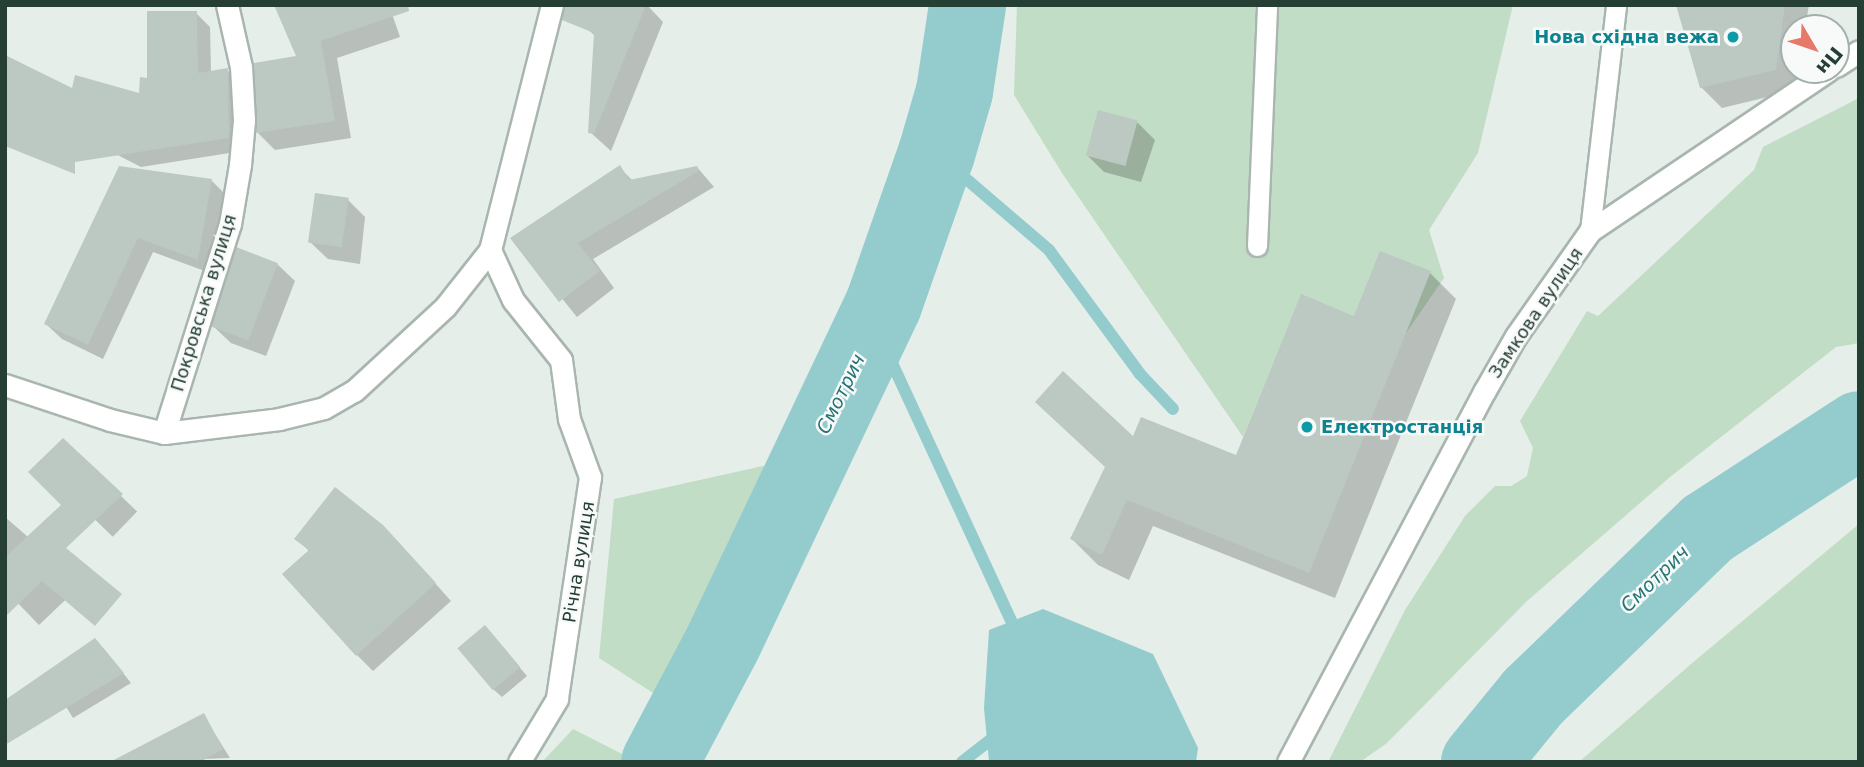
<!DOCTYPE html>
<html>
<head>
<meta charset="utf-8">
<style>
  body { margin:0 }
  #map { position:relative; width:1864px; height:767px; overflow:hidden; background:#e6eee9; font-family:"DejaVu Sans",sans-serif }
  div>[style] { position:absolute }
  [style*='--x'] { left:calc(var(--x)*1px); top:calc(var(--y)*1px); width:calc(var(--w)*1px); rotate:calc(var(--a)*1deg) }
  .green>* { inset:0; background:#c1ddc5 }
  .water>* { inset:0; background:#94ccce }
  .shadow>* { inset:0; background:#0003; transform-origin:0 0 }
  .stream>* { height:12px; margin:-6px; padding:0 6px; transform-origin:6px; border-radius:6px; background:#94ccce }
  .river>* { height:77px; margin:-38.5px; padding:0 38.5px; transform-origin:38.5px; border-radius:38.5px; background:#94ccce }
  .building>* { inset:0; background:#bcc8c2; transform-origin:0 0 }
  .roads { filter:drop-shadow(2px 0 #a9b6af) drop-shadow(-2px 0 #a9b6af) drop-shadow(0 2px #a9b6af) drop-shadow(0 -2px #a9b6af) }
  .lane>* { height:19px; margin:-9.5px; padding:0 9.5px; transform-origin:9.5px; border-radius:9.5px; background:#fff }
  .street>* { height:21px; margin:-10.5px; padding:0 10.5px; transform-origin:10.5px; border-radius:10.5px; background:#fff }
  .secondary>* { height:21px; margin:-10.5px; padding:0 10.5px; transform-origin:10.5px; border-radius:10.5px; background:#fff }
  .dots>* { width:19px; height:19px; translate:-50% -50%; box-sizing:border-box; border:4px solid #f7faf8; border-radius:50% }
  span { translate:-50% -50%; white-space:nowrap; text-align:center; line-height:1.15; -webkit-text-stroke:5px #f7faf8; paint-order:stroke }
  .culture-label { font-size:18px; color:#0d838f; font-weight:700 }
  .right { translate:-100% -50%; text-align:right }
  .left { translate:0 -50%; text-align:left }
  .street-label { font-size:18px; color:#263f35 }
  .water-label { font-size:19px; color:#257477; font-style:italic }
  .frame { position:absolute; inset:0; border:7px solid #263f35; pointer-events:none }
  .north { position:absolute; left:1780px; top:14px; width:70px; height:70px; box-sizing:border-box; background:#f7faf8; border:2px solid #a3afaa; border-radius:50%; rotate:129deg; font-size:19px; font-weight:700; line-height:28px; text-align:center; color:#263f35 }
  .north::after { content:''; display:block; margin:auto; width:24px; height:32px; background:#e7796b; clip-path:polygon(50% 0,100% 100%,50% 72%,0 100%) }
</style>
</head>
<body>
<div id="map">
  <div class="green">
    <i style="clip-path:polygon(1017px 5px,1513px 5px,1478px 153px,1429px 230px,1444px 278px,1404px 336px,1301px 295px,1243px 437px,1062px 173px,1014px 95px)"></i>
    <i style="clip-path:polygon(1859px 98px,1859px 343px,1836px 347px,1670px 477px,1527px 601px,1387px 743px,1360px 762px,1328px 762px,1405px 610px,1465px 516px,1495px 486px,1511px 486px,1527px 476px,1533px 448px,1520px 421px,1587px 311px,1598px 316px,1754px 170px,1763px 147px)"></i>
    <i style="clip-path:polygon(777px 463px,664px 700px,599px 658px,614px 499px)"></i>
    <i style="clip-path:polygon(1859px 524px,1859px 762px,1579px 762px,1691px 664px)"></i>
    <i style="clip-path:polygon(573px 729px,630px 758px,627px 762px,542px 762px)"></i>
  </div>
  <div class="water">
    <i style="clip-path:polygon(1043px 609px,1153px 654px,1198px 748px,1196px 762px,989px 762px,984px 708px,989px 630px)"></i>
  </div>
  <div class="shadow">
    <i style="clip-path:polygon(276px 5px,389px 5px,400px 37px,337px 58px,351px 138px,275px 150px,258px 133px,299px 58px)"></i>
    <i style="clip-path:polygon(599px 5px,647px 5px,663px 22px,611px 151px,590px 132px,595px 36px,589px 30px)"></i>
    <i style="clip-path:polygon(1678px 5px,1809px 5px,1805px 28px,1794px 28px,1794px 70px,1800px 70px,1797px 90px,1722px 108px,1701px 87px)"></i>
    <i style="clip-path:polygon(196px 13px,210px 27px,211px 72px,227px 70px,241px 83px,242px 151px,141px 167px,5px 97px,73px 90px,140px 95px)"></i>
    <i style="clip-path:polygon(1099px 112px,1138px 123px,1155px 140px,1141px 182px,1104px 172px,1087px 155px)"></i>
    <i style="clip-path:polygon(619px 167px,633px 181px,697px 167px,714px 187px,593px 259px,614px 288px,577px 317px,513px 238px)"></i>
    <i style="clip-path:polygon(120px 168px,212px 181px,227px 196px,213px 274px,153px 252px,103px 359px,62px 339px,46px 324px)"></i>
    <i style="clip-path:polygon(348px 200px,365px 217px,360px 264px,328px 259px,310px 242px)"></i>
    <i style="clip-path:polygon(277px 264px,295px 281px,266px 356px,231px 343px,213px 326px)"></i>
    <i style="clip-path:polygon(1430px 273px,1456px 299px,1335px 598px,1153px 526px,1129px 580px,1098px 565px,1072px 539px,1134px 439px,1237px 457px,1355px 318px)"></i>
    <i style="left:63px;top:440px;width:103px;height:35px;rotate:44deg"></i>
    <i style="clip-path:polygon(5px 517px,82px 584px,39px 625px,11px 596px,5px 598px)"></i>
    <i style="clip-path:polygon(297px 539px,399px 543px,451px 601px,373px 671px,357px 655px,310px 552px)"></i>
    <i style="clip-path:polygon(485px 627px,527px 676px,502px 697px,493px 689px)"></i>
    <i style="clip-path:polygon(104px 649px,131px 683px,73px 718px,46px 674px)"></i>
    <i style="clip-path:polygon(203px 715px,230px 758px,112px 762px)"></i>
  </div>
  <div class="stream">
    <i style="--x:936;--y:153;--w:149;--a:40.6"></i>
    <i style="--x:1049;--y:250;--w:154;--a:53.7"></i>
    <i style="--x:1140;--y:374;--w:48;--a:46.7"></i>
    <i style="--x:874;--y:324;--w:344;--a:65.2"></i>
    <i style="--x:962;--y:762;--w:46;--a:-37.9"></i>
  </div>
  <div class="river">
    <i style="--x:659;--y:762;--w:137;--a:-62.1"></i>
    <i style="--x:723;--y:641;--w:373;--a:-64.6"></i>
    <i style="--x:883;--y:304;--w:160;--a:-70.7"></i>
    <i style="--x:936;--y:153;--w:65;--a:-73.8"></i>
    <i style="--x:954;--y:91;--w:87;--a:-81.4"></i>
    <i style="--x:1479;--y:762;--w:85;--a:-50.7"></i>
    <i style="--x:1533;--y:696;--w:242;--a:-44"></i>
    <i style="--x:1707;--y:528;--w:181;--a:-33.1"></i>
  </div>
  <div class="building">
    <i style="clip-path:polygon(274px 5px,408px 5px,409px 11px,321px 41px,335px 121px,256px 133px,254px 63px,296px 56px)"></i>
    <i style="clip-path:polygon(565px 5px,646px 5px,594px 134px,588px 133px,594px 33px,562px 20px)"></i>
    <i style="clip-path:polygon(1676px 5px,1785px 5px,1776px 70px,1700px 88px)"></i>
    <i style="clip-path:polygon(147px 11px,197px 11px,198px 73px,228px 68px,229px 138px,75px 162px,75px 174px,5px 146px,5px 55px,72px 88px,75px 75px,139px 93px,140px 77px,147px 78px)"></i>
    <i style="left:1098px;top:110px;width:41px;height:47px;rotate:15deg"></i>
    <i style="clip-path:polygon(620px 165px,629px 180px,697px 166px,699px 171px,578px 243px,600px 271px,559px 302px,510px 238px)"></i>
    <i style="clip-path:polygon(119px 166px,212px 179px,198px 260px,138px 238px,88px 345px,44px 324px)"></i>
    <i style="left:315px;top:193px;width:34px;height:50px;rotate:8deg"></i>
    <i style="left:236px;top:247px;width:45px;height:83px;rotate:21deg"></i>
    <i style="clip-path:polygon(1380px 251px,1431px 271px,1309px 573px,1127px 500px,1102px 555px,1070px 539px,1105px 467px,1035px 402px,1063px 371px,1133px 436px,1141px 417px,1236px 455px,1301px 294px,1354px 316px)"></i>
    <i style="clip-path:polygon(63px 438px,123px 494px,66px 548px,122px 594px,95px 626px,42px 581px,5px 617px,5px 557px,61px 505px,28px 472px)"></i>
    <i style="clip-path:polygon(335px 487px,383px 525px,436px 583px,356px 656px,282px 574px,309px 550px,294px 539px)"></i>
    <i style="left:485px;top:625px;width:55px;height:36px;rotate:50deg"></i>
    <i style="clip-path:polygon(95px 638px,124px 673px,5px 745px,5px 700px)"></i>
    <i style="clip-path:polygon(204px 713px,223px 749px,200px 762px,110px 762px)"></i>
  </div>
  <div class="roads">
    <div class="lane">
      <i style="--x:1590;--y:231;--w:227;--a:-83.4"></i>
      <i style="--x:1257;--y:246;--w:241;--a:-87.6"></i>
    </div>
    <div class="street">
      <i style="--x:490;--y:250;--w:55;--a:65.3"></i>
      <i style="--x:513;--y:300;--w:77;--a:51.3"></i>
      <i style="--x:561;--y:360;--w:60;--a:82.3"></i>
      <i style="--x:569;--y:419;--w:62;--a:70.1"></i>
      <i style="--x:590;--y:477;--w:224;--a:98.5"></i>
      <i style="--x:557;--y:699;--w:74;--a:121.1"></i>
      <i style="--x:5;--y:385;--w:111;--a:18.4"></i>
      <i style="--x:110;--y:420;--w:56;--a:13.5"></i>
      <i style="--x:164;--y:433;--w:116;--a:-6.9"></i>
      <i style="--x:279;--y:419;--w:46;--a:-13.7"></i>
      <i style="--x:324;--y:408;--w:34;--a:-30"></i>
      <i style="--x:354;--y:391;--w:124;--a:-42.7"></i>
      <i style="--x:445;--y:307;--w:73;--a:-51.7"></i>
      <i style="--x:490;--y:250;--w:253;--a:-75.8"></i>
      <i style="--x:164;--y:433;--w:219;--a:-72.5"></i>
      <i style="--x:230;--y:224;--w:60;--a:-80.4"></i>
      <i style="--x:240;--y:165;--w:45;--a:-84.9"></i>
      <i style="--x:244;--y:120;--w:53;--a:-93.2"></i>
      <i style="--x:241;--y:67;--w:64;--a:-102.7"></i>
    </div>
    <div class="secondary">
      <i style="--x:1836;--y:66;--w:27;--a:-33"></i>
      <i style="--x:1288;--y:762;--w:419;--a:-62.1"></i>
      <i style="--x:1484;--y:392;--w:64;--a:-60.3"></i>
      <i style="--x:1516;--y:336;--w:128;--a:-54.8"></i>
      <i style="--x:1590;--y:231;--w:288;--a:-34"></i>
    </div>
  </div>
  <div class="dots">
    <i style="left:1733px;top:37px;background:#0f9aa8"></i>
    <i style="left:1307px;top:427px;background:#0f9aa8"></i>
  </div>
  <div class="culture-label">
    <span class="right" style="left:1719px;top:37px">Нова східна вежа</span>
    <span class="left" style="left:1321px;top:427px">Електростанція</span>
  </div>
  <div class="street-label">
    <span style="left:204px;top:303px;rotate:-73deg">Покровська вулиця</span>
    <span style="left:1536px;top:313px;rotate:-56deg">Замкова вулиця</span>
    <span style="left:579px;top:562px;rotate:-81deg">Річна вулиця</span>
  </div>
  <div class="water-label">
    <span style="left:841px;top:394px;rotate:-64deg">Смотрич</span>
    <span style="left:1655px;top:579px;rotate:-44deg">Смотрич</span>
  </div>
  <div class="frame"></div>
  <div class="north">Пн</div>
</div>
</body>
</html>
